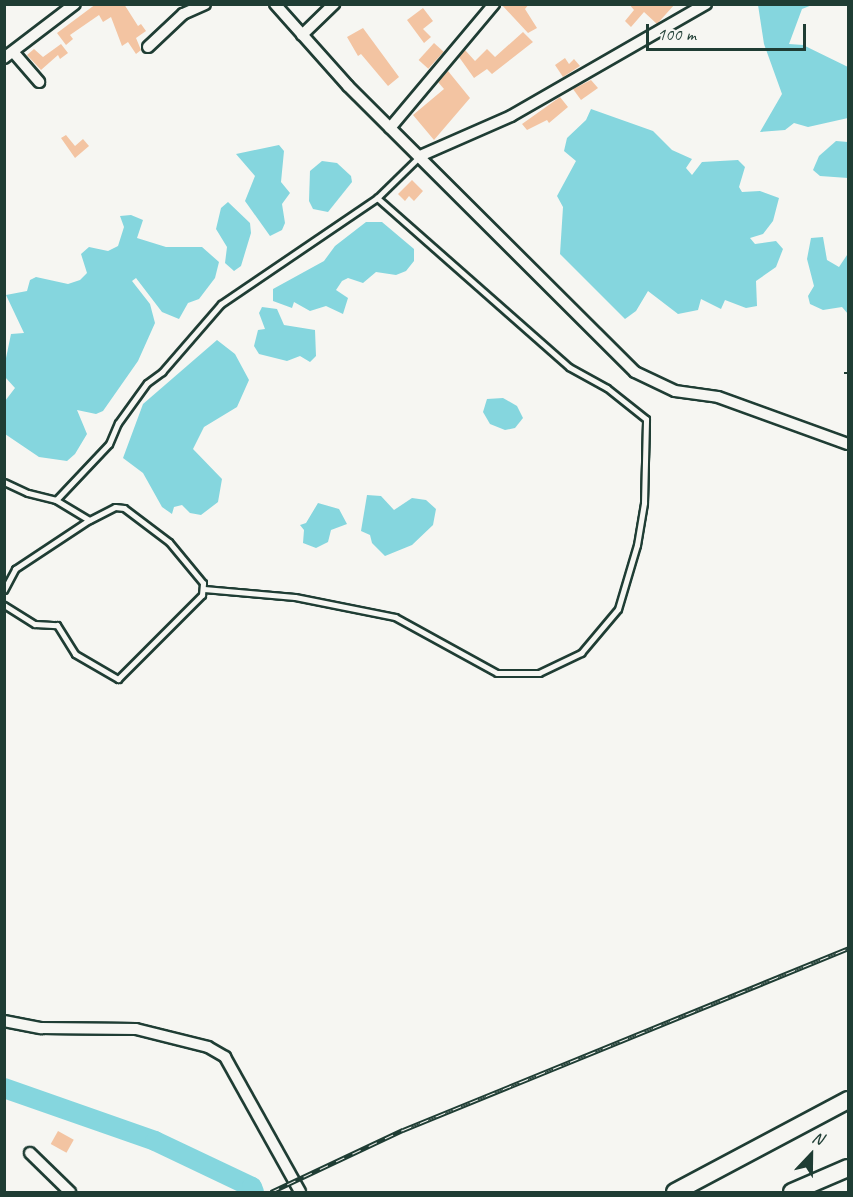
<!DOCTYPE html>
<html>
<head>
<meta charset="utf-8">
<style>
  body { margin:0 }
  #map { position:relative; width:853px; height:1197px; overflow:hidden; background:#f6f6f2; font-family:Caveat,sans-serif }
  div>[style] { position:absolute }
  [style*='--x'] { left:calc(var(--x)*1px); top:calc(var(--y)*1px); width:calc(var(--w)*1px); rotate:calc(var(--a)*1deg) }
  .water>* { inset:0; background:#85d6de }
  .river>* { height:20px; margin:-10px; padding:0 10px; transform-origin:10px; border-radius:10px; background:#85d6de }
  .building>* { inset:0; background:#f3c4a2; transform-origin:0 0 }
  .path>* { height:2px; margin-top:-1px; transform-origin:0; background:repeating-linear-gradient(90deg,#1f3d34 0 6px,transparent 0 10.5px) }
  .roads { filter:drop-shadow(2px 0 #1f3d34) drop-shadow(-2px 0 #1f3d34) drop-shadow(0 2px #1f3d34) drop-shadow(0 -2px #1f3d34) }
  .lane>* { height:5px; margin:-2.5px; padding:0 2.5px; transform-origin:2.5px; border-radius:2.5px; background:#f6f6f2 }
  .street>* { height:10px; margin:-5px; padding:0 5px; transform-origin:5px; border-radius:5px; background:#f6f6f2 }
  .primary>* { height:16px; margin:-8px; padding:0 8px; transform-origin:8px; border-radius:8px; background:#f6f6f2 }
  .rail>* { height:5px; margin-top:-2.5px; transform-origin:0; background:repeating-linear-gradient(90deg,#f6f6f2 0 9px,#1f3d34 0 18px); box-sizing:border-box; border-block:2px solid #1f3d34 }
  span { translate:-50% -50%; white-space:nowrap; text-align:center; line-height:1.15; -webkit-text-stroke:5px #f6f6f2; paint-order:stroke }
  .frame { position:absolute; inset:0; border:6px solid #1f3d34; pointer-events:none }
  .north { position:absolute; left:781px; top:1125px; width:60px; height:60px; -webkit-text-stroke:4px #f6f6f2; paint-order:stroke; rotate:22deg; font-size:16px; font-weight:700; line-height:24px; text-align:center; color:#1f3d34 }
  .north::after { content:''; display:block; margin:auto; width:21px; height:27px; background:#1f3d34; clip-path:polygon(50% 0,100% 100%,50% 72%,0 100%) }
  .scale { position:absolute; left:646px; top:24px; width:160px; height:27px; box-sizing:border-box; border:3px solid #1f3d34; border-top:0; padding-left:8px; font-size:18px; line-height:21px; white-space:nowrap; color:#1f3d34; -webkit-text-stroke:4px #f6f6f2; paint-order:stroke }
</style>
</head>
<body>
<div id="map">
  <div class="water">
    <i style="clip-path:polygon(758px 5px,812px 5px,802px 9px,789px 44px,803px 45px,848px 67px,848px 118px,808px 127px,794px 123px,785px 130px,760px 132px,782px 94px,764px 44px)"></i>
    <i style="clip-path:polygon(591px 109px,653px 131px,672px 150px,692px 159px,686px 168px,692px 175px,702px 162px,738px 160px,745px 167px,739px 187px,742px 192px,760px 191px,779px 198px,773px 221px,763px 234px,750px 238px,755px 244px,776px 241px,783px 249px,776px 267px,756px 281px,757px 306px,746px 308px,725px 300px,721px 309px,701px 299px,698px 310px,678px 314px,648px 291px,636px 311px,625px 319px,560px 254px,563px 207px,557px 196px,576px 161px,564px 151px,567px 138px,586px 120px)"></i>
    <i style="clip-path:polygon(836px 141px,848px 142px,848px 178px,820px 176px,813px 170px,819px 156px)"></i>
    <i style="clip-path:polygon(279px 145px,284px 151px,281px 182px,290px 193px,282px 204px,285px 223px,282px 230px,270px 236px,245px 201px,255px 176px,236px 154px)"></i>
    <i style="clip-path:polygon(322px 161px,337px 163px,351px 176px,352px 182px,328px 212px,313px 209px,309px 201px,310px 171px)"></i>
    <i style="clip-path:polygon(228px 202px,250px 223px,251px 233px,241px 266px,234px 271px,225px 263px,227px 247px,216px 229px,221px 208px)"></i>
    <i style="clip-path:polygon(131px 215px,143px 220px,137px 238px,166px 247px,202px 247px,219px 262px,215px 278px,199px 299px,188px 303px,179px 319px,162px 312px,136px 278px,132px 281px,150px 304px,155px 323px,138px 361px,103px 411px,96px 414px,77px 410px,87px 434px,75px 454px,67px 461px,39px 457px,5px 434px,5px 401px,15px 388px,5px 377px,5px 363px,11px 334px,24px 333px,6px 295px,27px 291px,30px 280px,36px 277px,68px 284px,80px 280px,87px 273px,81px 254px,89px 247px,108px 251px,118px 246px,124px 227px,120px 216px)"></i>
    <i style="clip-path:polygon(366px 222px,382px 222px,414px 249px,414px 261px,406px 271px,396px 275px,376px 272px,363px 283px,348px 278px,342px 281px,336px 290px,348px 298px,343px 314px,326px 306px,310px 311px,294px 302px,292px 308px,273px 301px,273px 289px,324px 261px,335px 246px)"></i>
    <i style="clip-path:polygon(848px 232px,848px 314px,842px 307px,823px 310px,810px 304px,808px 296px,814px 286px,807px 259px,811px 238px,823px 237px,827px 260px,839px 267px,847px 255px)"></i>
    <i style="clip-path:polygon(262px 307px,277px 309px,284px 325px,315px 330px,316px 356px,310px 362px,300px 356px,287px 361px,259px 354px,254px 346px,258px 330px,265px 329px,259px 313px)"></i>
    <i style="clip-path:polygon(217px 340px,235px 354px,249px 380px,237px 407px,204px 427px,193px 449px,222px 479px,218px 502px,201px 515px,190px 513px,182px 505px,174px 507px,172px 514px,162px 507px,143px 473px,123px 458px,143px 404px)"></i>
    <i style="clip-path:polygon(503px 398px,517px 406px,523px 418px,515px 428px,505px 430px,490px 424px,483px 412px,487px 399px)"></i>
    <i style="clip-path:polygon(367px 495px,381px 496px,394px 510px,412px 498px,426px 500px,436px 509px,433px 525px,412px 545px,385px 556px,372px 543px,370px 535px,361px 531px)"></i>
    <i style="clip-path:polygon(318px 503px,339px 509px,347px 524px,331px 530px,328px 542px,316px 548px,303px 543px,304px 530px,300px 525px,306px 523px)"></i>
  </div>
  <div class="river">
    <i style="--x:4;--y:1088;--w:160;--a:19.3"></i>
    <i style="--x:155;--y:1141;--w:107;--a:25.4"></i>
    <i style="--x:252;--y:1187;--w:5;--a:68"></i>
  </div>
  <div class="building">
    <i style="clip-path:polygon(96px 4px,124px 4px,138px 26px,141px 24px,146px 31px,136px 38px,141px 50px,136px 54px,128px 42px,122px 46px,111px 17px,103px 22px,99px 15px,70px 35px,73px 39px,66px 45px,57px 33px)"></i>
    <i style="clip-path:polygon(501px 4px,529px 4px,525px 9px,537px 28px,528px 33px)"></i>
    <i style="clip-path:polygon(629px 4px,675px 4px,657px 24px,644px 12px,631px 27px,625px 21px,634px 10px)"></i>
    <i style="clip-path:polygon(423px 8px,433px 21px,423px 29px,431px 37px,424px 43px,407px 20px)"></i>
    <i style="clip-path:polygon(363px 28px,399px 77px,388px 86px,361px 54px,358px 56px,347px 37px)"></i>
    <i style="clip-path:polygon(523px 32px,533px 42px,492px 74px,487px 69px,474px 78px,459px 57px,465px 50px,475px 61px,487px 49px,495px 57px)"></i>
    <i style="left:434px;top:43px;width:13px;height:23px;rotate:42deg"></i>
    <i style="clip-path:polygon(61px 44px,68px 53px,60px 59px,58px 55px,41px 70px,27px 55px,34px 49px,43px 57px)"></i>
    <i style="clip-path:polygon(565px 58px,569px 64px,574px 59px,580px 66px,563px 77px,555px 65px)"></i>
    <i style="clip-path:polygon(448px 71px,470px 98px,434px 140px,413px 115px,444px 89px,438px 82px)"></i>
    <i style="clip-path:polygon(591px 80px,598px 88px,581px 100px,573px 89px)"></i>
    <i style="clip-path:polygon(560px 97px,568px 107px,549px 123px,547px 120px,527px 130px,522px 124px)"></i>
    <i style="clip-path:polygon(66px 135px,75px 146px,83px 139px,89px 146px,75px 158px,61px 138px)"></i>
    <i style="clip-path:polygon(412px 180px,423px 191px,414px 201px,409px 196px,405px 201px,398px 194px)"></i>
    <i style="left:58px;top:1131px;width:18px;height:15px;rotate:29deg"></i>
  </div>
  <div class="path">
    <i style="--x:844;--y:373;--w:4;--a:0"></i>
  </div>
  <div class="roads">
    <div class="lane">
      <i style="--x:4;--y:482;--w:26;--a:25"></i>
      <i style="--x:28;--y:493;--w:29;--a:14"></i>
      <i style="--x:56;--y:500;--w:77;--a:-46.6"></i>
      <i style="--x:109;--y:444;--w:23;--a:-67"></i>
      <i style="--x:118;--y:423;--w:49;--a:-54.1"></i>
      <i style="--x:147;--y:383;--w:19;--a:-36"></i>
      <i style="--x:162;--y:372;--w:90;--a:-49.1"></i>
      <i style="--x:221;--y:304;--w:189;--a:-34.2"></i>
      <i style="--x:377;--y:198;--w:59;--a:-44.3"></i>
      <i style="--x:204;--y:589;--w:91;--a:5"></i>
      <i style="--x:295;--y:597;--w:102;--a:11.3"></i>
      <i style="--x:395;--y:617;--w:116;--a:28.8"></i>
      <i style="--x:497;--y:673;--w:42;--a:0"></i>
      <i style="--x:539;--y:673;--w:47;--a:-25.5"></i>
      <i style="--x:581;--y:653;--w:57;--a:-49.9"></i>
      <i style="--x:618;--y:609;--w:67;--a:-73.5"></i>
      <i style="--x:637;--y:545;--w:43;--a:-80.5"></i>
      <i style="--x:644;--y:503;--w:84;--a:-88.6"></i>
      <i style="--x:646;--y:419;--w:50;--a:-141.5"></i>
      <i style="--x:607;--y:388;--w:43;--a:-151.1"></i>
      <i style="--x:569;--y:367;--w:256;--a:-138.6"></i>
      <i style="--x:4;--y:590;--w:24;--a:-62"></i>
      <i style="--x:15;--y:569;--w:89;--a:-33.5"></i>
      <i style="--x:4;--y:605;--w:36;--a:32"></i>
      <i style="--x:35;--y:624;--w:22;--a:3"></i>
      <i style="--x:57;--y:625;--w:34;--a:58"></i>
      <i style="--x:75;--y:654;--w:50;--a:30.2"></i>
      <i style="--x:118;--y:679;--w:119;--a:-45"></i>
      <i style="--x:202;--y:595;--w:12;--a:-85"></i>
      <i style="--x:203;--y:583;--w:53;--a:-129.7"></i>
      <i style="--x:169;--y:542;--w:56;--a:-142.9"></i>
      <i style="--x:124;--y:508;--w:9;--a:-174"></i>
      <i style="--x:115;--y:507;--w:29;--a:153"></i>
      <i style="--x:89;--y:520;--w:39;--a:-149"></i>
    </div>
    <div class="street">
      <i style="--x:275;--y:4;--w:110;--a:48.3"></i>
      <i style="--x:348;--y:86;--w:405;--a:44.9"></i>
      <i style="--x:635;--y:372;--w:44;--a:25.4"></i>
      <i style="--x:675;--y:391;--w:43;--a:7.9"></i>
      <i style="--x:718;--y:397;--w:138;--a:19.9"></i>
      <i style="--x:302;--y:35;--w:45;--a:-44.1"></i>
      <i style="--x:148;--y:47;--w:48;--a:-43.3"></i>
      <i style="--x:183;--y:14;--w:24;--a:-24"></i>
      <i style="--x:15;--y:54;--w:37;--a:49"></i>
      <i style="--x:4;--y:58;--w:89;--a:-37.3"></i>
      <i style="--x:390;--y:128;--w:162;--a:-50"></i>
      <i style="--x:420;--y:156;--w:99;--a:-23.7"></i>
      <i style="--x:511;--y:116;--w:225;--a:-29.9"></i>
      <i style="--x:4;--y:1021;--w:38;--a:11"></i>
      <i style="--x:41;--y:1028;--w:95;--a:0.6"></i>
      <i style="--x:136;--y:1029;--w:74;--a:14"></i>
      <i style="--x:208;--y:1047;--w:20;--a:30"></i>
      <i style="--x:225;--y:1057;--w:154;--a:60.9"></i>
      <i style="--x:30;--y:1153;--w:56;--a:44.3"></i>
    </div>
    <div class="primary">
      <i style="--x:675;--y:1192;--w:196;--a:-28"></i>
      <i style="--x:792;--y:1192;--w:61;--a:-23.2"></i>
    </div>
  </div>
  <div class="rail">
    <i style="--x:271;--y:1192;--w:146;--a:-25.2"></i>
    <i style="--x:403;--y:1130;--w:481;--a:-22.2"></i>
  </div>
  <div class="frame"></div>
  <div class="north">N</div>
  <div class="scale">100 m</div>
</div>
</body>
</html>
